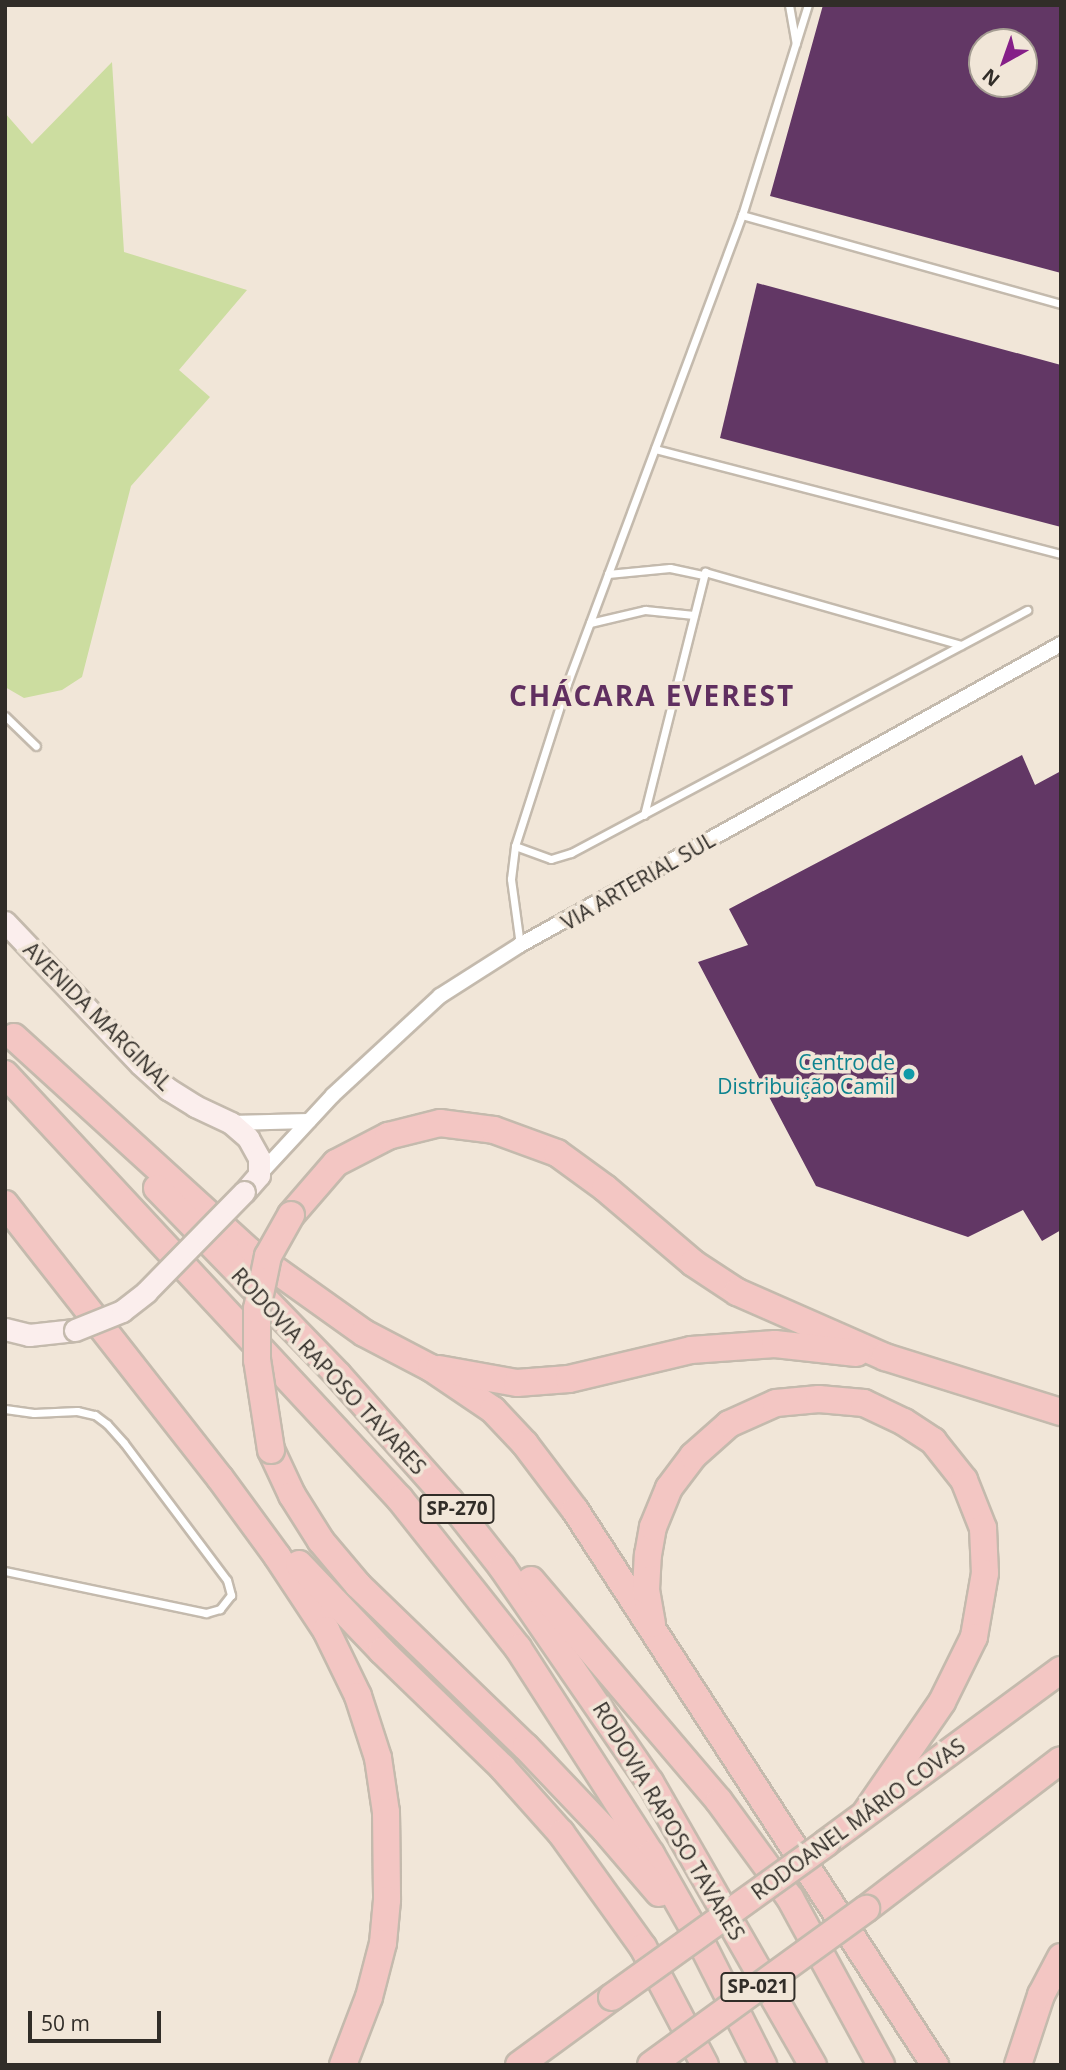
<!DOCTYPE html>
<html>
<head>
<meta charset="utf-8">
<style>
  body { margin:0 }
  #map { position:relative; width:1066px; height:2070px; overflow:hidden; background:#f1e6d8; font-family:"Open Sans",sans-serif }
  div>[style] { position:absolute }
  [style*='--x'] { left:calc(var(--x)*1px); top:calc(var(--y)*1px); width:calc(var(--w)*1px); rotate:calc(var(--a)*1deg) }
  .green>* { inset:0; background:#ccdda0 }
  .building>* { inset:0; background:#623765 }
  .roads { filter:drop-shadow(2px 0 #c4baad) drop-shadow(-2px 0 #c4baad) drop-shadow(0 2px #c4baad) drop-shadow(0 -2px #c4baad) }
  .service>* { height:7px; margin:-3.5px; padding:0 3.5px; transform-origin:3.5px; border-radius:3.5px; background:#fff }
  .minor>* { height:14px; margin:-7px; padding:0 7px; transform-origin:7px; border-radius:7px; background:#fff }
  .secondary>* { height:21px; margin:-10.5px; padding:0 10.5px; transform-origin:10.5px; border-radius:10.5px; background:#fbeeed }
  .motorway>* { height:26px; margin:-13px; padding:0 13px; transform-origin:13px; border-radius:13px; background:#f3c6c3 }
  .bridges { filter:drop-shadow(2px 0 #c4baad) drop-shadow(-2px 0 #c4baad) drop-shadow(0 2px #c4baad) drop-shadow(0 -2px #c4baad) }
  .secondary-bridge>* { height:21px; margin:-10.5px; padding:0 10.5px; transform-origin:10.5px; border-radius:10.5px; background:#fbeeed }
  .motorway-bridge>* { height:26px; margin:-13px; padding:0 13px; transform-origin:13px; border-radius:13px; background:#f3c6c3 }
  .dots>* { width:19px; height:19px; translate:-50% -50%; box-sizing:border-box; border:4px solid #f1e6d8; border-radius:50% }
  span { translate:-50% -50%; white-space:nowrap; text-align:center; line-height:1.15; -webkit-text-stroke:7px #f1e6d8; paint-order:stroke }
  .shield-label span { padding:2px 5px; background:#f1e6d8; border:2px solid; border-radius:5px; -webkit-text-stroke-width:0 }
  .shield-label { font-size:19px; color:#312d28; font-weight:700 }
  .street-label { font-size:21px; color:#312d28 }
  .culture-label { font-size:21px; color:#0d838f }
  .right { translate:-100% -50%; text-align:right }
  .district-label { font-size:28px; color:#602f60; font-weight:700; letter-spacing:2px }
  .frame { position:absolute; inset:0; border:7px solid #312d28; pointer-events:none }
  .north { position:absolute; left:968px; top:28px; width:70px; height:70px; box-sizing:border-box; background:#f1e6d8; border:2px solid #a49c92; border-radius:50%; rotate:220deg; font-size:19px; font-weight:700; line-height:28px; text-align:center; color:#312d28 }
  .north::after { content:''; display:block; margin:auto; width:24px; height:32px; background:#851f88; clip-path:polygon(50% 0,100% 100%,50% 72%,0 100%) }
  .scale { position:absolute; left:28px; top:2011px; width:133px; height:32px; box-sizing:border-box; border:4px solid #312d28; border-top:0; padding-left:9px; font-size:21px; line-height:24px; white-space:nowrap; color:#312d28; -webkit-text-stroke:5px #f1e6d8; paint-order:stroke }
</style>
</head>
<body>
<div id="map">
  <div class="green">
    <i style="clip-path:polygon(112px 62px,124px 252px,247px 290px,179px 370px,210px 397px,131px 486px,82px 677px,62px 690px,24px 698px,5px 687px,5px 113px,32px 144px)"></i>
  </div>
  <div class="building">
    <i style="clip-path:polygon(evenodd,823px 5px,1061px 5px,1061px 273px,770px 196px,823px 5px,982px 42px,1024px 42px,1024px 84px,982px 84px,982px 42px)"></i>
    <i style="clip-path:polygon(757px 283px,1061px 365px,1061px 527px,720px 438px)"></i>
    <i style="clip-path:polygon(1022px 755px,1035px 785px,1061px 771px,1061px 1230px,1042px 1241px,1023px 1210px,968px 1237px,816px 1186px,698px 962px,748px 945px,729px 909px)"></i>
  </div>
  <div class="roads">
    <div class="service">
      <i style="--x:789;--y:5;--w:39;--a:80"></i>
      <i style="--x:742;--y:215;--w:331;--a:15.6"></i>
      <i style="--x:655;--y:449;--w:419;--a:14.5"></i>
      <i style="--x:608;--y:574;--w:62;--a:-5.5"></i>
      <i style="--x:670;--y:568;--w:33;--a:12"></i>
      <i style="--x:590;--y:623;--w:57;--a:-13.3"></i>
      <i style="--x:645;--y:610;--w:49;--a:5.8"></i>
      <i style="--x:5;--y:716;--w:43;--a:44.1"></i>
      <i style="--x:644;--y:815;--w:251;--a:-75.9"></i>
      <i style="--x:705;--y:572;--w:266;--a:15.9"></i>
      <i style="--x:515;--y:846;--w:38;--a:20"></i>
      <i style="--x:551;--y:859;--w:21;--a:-17"></i>
      <i style="--x:571;--y:853;--w:517;--a:-28.05"></i>
      <i style="--x:520;--y:945;--w:67;--a:-97.8"></i>
      <i style="--x:511;--y:879;--w:33;--a:-83"></i>
      <i style="--x:515;--y:846;--w:170;--a:-72.2"></i>
      <i style="--x:567;--y:684;--w:501;--a:-69.54"></i>
      <i style="--x:742;--y:215;--w:220;--a:-72.6"></i>
      <i style="--x:5;--y:1409;--w:29;--a:8"></i>
      <i style="--x:34;--y:1413;--w:43;--a:-2.7"></i>
      <i style="--x:77;--y:1411;--w:18;--a:13"></i>
      <i style="--x:95;--y:1415;--w:15;--a:37"></i>
      <i style="--x:107;--y:1424;--w:25;--a:48"></i>
      <i style="--x:124;--y:1443;--w:171;--a:53.1"></i>
      <i style="--x:227;--y:1580;--w:16;--a:75"></i>
      <i style="--x:231;--y:1595;--w:18;--a:128"></i>
      <i style="--x:220;--y:1609;--w:15;--a:164"></i>
      <i style="--x:206;--y:1613;--w:205;--a:-168.2"></i>
    </div>
    <div class="minor">
      <i style="--x:231;--y:1123;--w:78;--a:-1.5"></i>
      <i style="--x:259;--y:1175;--w:109;--a:-47.2"></i>
      <i style="--x:333;--y:1095;--w:146;--a:-42.8"></i>
      <i style="--x:440;--y:996;--w:95;--a:-32.5"></i>
      <i style="--x:520;--y:945;--w:619;--a:-29.09"></i>
    </div>
    <div class="secondary">
      <i style="--x:5;--y:922;--w:196;--a:46.4"></i>
      <i style="--x:140;--y:1064;--w:38;--a:42"></i>
      <i style="--x:168;--y:1089;--w:32;--a:32"></i>
      <i style="--x:195;--y:1106;--w:40;--a:25"></i>
      <i style="--x:231;--y:1123;--w:23;--a:41"></i>
      <i style="--x:248;--y:1138;--w:23;--a:61"></i>
      <i style="--x:259;--y:1158;--w:17;--a:90"></i>
      <i style="--x:259;--y:1175;--w:23;--a:131"></i>
      <i style="--x:5;--y:1329;--w:25;--a:14"></i>
      <i style="--x:29;--y:1335;--w:46;--a:-6.2"></i>
    </div>
    <div class="motorway">
      <i style="--x:14;--y:1037;--w:318;--a:42.3"></i>
      <i style="--x:249;--y:1251;--w:141;--a:35.5"></i>
      <i style="--x:364;--y:1333;--w:76;--a:27.6"></i>
      <i style="--x:431;--y:1368;--w:75;--a:34.1"></i>
      <i style="--x:493;--y:1410;--w:47;--a:46.7"></i>
      <i style="--x:525;--y:1444;--w:83;--a:52.9"></i>
      <i style="--x:575;--y:1510;--w:662;--a:57.03"></i>
      <i style="--x:5;--y:1074;--w:580;--a:47.1"></i>
      <i style="--x:400;--y:1499;--w:190;--a:51.6"></i>
      <i style="--x:518;--y:1648;--w:245;--a:57.2"></i>
      <i style="--x:651;--y:1854;--w:101;--a:60.4"></i>
      <i style="--x:701;--y:1942;--w:138;--a:63.2"></i>
      <i style="--x:157;--y:1188;--w:260;--a:45.9"></i>
      <i style="--x:338;--y:1375;--w:169;--a:48.4"></i>
      <i style="--x:450;--y:1501;--w:84;--a:51.8"></i>
      <i style="--x:502;--y:1567;--w:261;--a:55.5"></i>
      <i style="--x:650;--y:1782;--w:327;--a:60.1"></i>
      <i style="--x:5;--y:1204;--w:348;--a:51.9"></i>
      <i style="--x:220;--y:1478;--w:97;--a:53.8"></i>
      <i style="--x:277;--y:1556;--w:89;--a:56.5"></i>
      <i style="--x:326;--y:1630;--w:73;--a:64.1"></i>
      <i style="--x:358;--y:1696;--w:65;--a:72.1"></i>
      <i style="--x:378;--y:1758;--w:55;--a:81.6"></i>
      <i style="--x:386;--y:1812;--w:88;--a:89.3"></i>
      <i style="--x:387;--y:1900;--w:43;--a:95.3"></i>
      <i style="--x:383;--y:1943;--w:56;--a:104.5"></i>
      <i style="--x:369;--y:1997;--w:73;--a:110.9"></i>
      <i style="--x:291;--y:1215;--w:69;--a:-49.1"></i>
      <i style="--x:336;--y:1163;--w:59;--a:-27.4"></i>
      <i style="--x:388;--y:1136;--w:54;--a:-14"></i>
      <i style="--x:440;--y:1123;--w:54;--a:7.4"></i>
      <i style="--x:494;--y:1130;--w:67;--a:20.1"></i>
      <i style="--x:557;--y:1153;--w:59;--a:36.1"></i>
      <i style="--x:605;--y:1188;--w:116;--a:40.4"></i>
      <i style="--x:693;--y:1263;--w:53;--a:33.4"></i>
      <i style="--x:737;--y:1292;--w:162;--a:23.7"></i>
      <i style="--x:885;--y:1357;--w:184;--a:17.4"></i>
      <i style="--x:439;--y:1369;--w:79;--a:10.2"></i>
      <i style="--x:517;--y:1383;--w:52;--a:-4.4"></i>
      <i style="--x:569;--y:1379;--w:125;--a:-13.4"></i>
      <i style="--x:691;--y:1350;--w:84;--a:-4.1"></i>
      <i style="--x:775;--y:1344;--w:82;--a:6.3"></i>
      <i style="--x:271;--y:1450;--w:50;--a:65"></i>
      <i style="--x:292;--y:1495;--w:54;--a:57.8"></i>
      <i style="--x:321;--y:1541;--w:57;--a:49.9"></i>
      <i style="--x:358;--y:1585;--w:233;--a:44"></i>
      <i style="--x:526;--y:1747;--w:115;--a:46.4"></i>
      <i style="--x:605;--y:1830;--w:83;--a:49.4"></i>
      <i style="--x:299;--y:1564;--w:120;--a:46.3"></i>
      <i style="--x:382;--y:1651;--w:168;--a:44"></i>
      <i style="--x:503;--y:1768;--w:87;--a:48.3"></i>
      <i style="--x:561;--y:1833;--w:140;--a:54.3"></i>
      <i style="--x:643;--y:1947;--w:133;--a:62.3"></i>
      <i style="--x:531;--y:1580;--w:290;--a:49.6"></i>
      <i style="--x:719;--y:1801;--w:120;--a:53.8"></i>
      <i style="--x:790;--y:1898;--w:190;--a:61.4"></i>
      <i style="--x:652;--y:1624;--w:35;--a:-100"></i>
      <i style="--x:646;--y:1590;--w:35;--a:-87"></i>
      <i style="--x:648;--y:1555;--w:28;--a:-80"></i>
      <i style="--x:653;--y:1527;--w:42;--a:-67.7"></i>
      <i style="--x:669;--y:1488;--w:40;--a:-53"></i>
      <i style="--x:693;--y:1456;--w:48;--a:-41.6"></i>
      <i style="--x:729;--y:1424;--w:51;--a:-24.1"></i>
      <i style="--x:776;--y:1403;--w:43;--a:-5.3"></i>
      <i style="--x:819;--y:1399;--w:45;--a:5.1"></i>
      <i style="--x:864;--y:1403;--w:44;--a:25.4"></i>
      <i style="--x:904;--y:1422;--w:35;--a:33"></i>
      <i style="--x:933;--y:1441;--w:50;--a:51.5"></i>
      <i style="--x:964;--y:1480;--w:52;--a:68.4"></i>
      <i style="--x:983;--y:1528;--w:45;--a:87.5"></i>
      <i style="--x:985;--y:1573;--w:65;--a:99.8"></i>
      <i style="--x:974;--y:1637;--w:72;--a:116.2"></i>
      <i style="--x:942;--y:1702;--w:134;--a:124.6"></i>
      <i style="--x:826;--y:1843;--w:292;--a:-36.4"></i>
      <i style="--x:866;--y:1909;--w:245;--a:-37.4"></i>
      <i style="--x:519;--y:2065;--w:115;--a:-36.2"></i>
      <i style="--x:1018;--y:2065;--w:74;--a:-71.8"></i>
      <i style="--x:1041;--y:1995;--w:43;--a:-62.2"></i>
    </div>
  </div>
  <div class="bridges">
    <div class="secondary-bridge">
      <i style="--x:75;--y:1330;--w:51;--a:-22"></i>
      <i style="--x:122;--y:1311;--w:31;--a:-38"></i>
      <i style="--x:146;--y:1292;--w:140;--a:-45.6"></i>
    </div>
    <div class="motorway-bridge">
      <i style="--x:271;--y:1450;--w:91;--a:-98.8"></i>
      <i style="--x:257;--y:1360;--w:51;--a:-90"></i>
      <i style="--x:257;--y:1309;--w:54;--a:-78.3"></i>
      <i style="--x:268;--y:1256;--w:47;--a:-60.7"></i>
      <i style="--x:612;--y:1997;--w:264;--a:-35.7"></i>
      <i style="--x:651;--y:2065;--w:266;--a:-36"></i>
    </div>
  </div>
  <div class="dots">
    <i style="left:909px;top:1074px;background:#0f9aa8"></i>
  </div>
  <div class="shield-label">
    <span style="left:457px;top:1509px">SP-270</span>
    <span style="left:758px;top:1987px">SP-021</span>
  </div>
  <div class="street-label">
    <span style="left:638px;top:881px;rotate:-30deg">VIA ARTERIAL SUL</span>
    <span style="left:98px;top:1016px;rotate:45deg">AVENIDA MARGINAL</span>
    <span style="left:329px;top:1371px;rotate:47deg">RODOVIA RAPOSO TAVARES</span>
    <span style="left:858px;top:1819px;rotate:-36deg">RODOANEL MÁRIO COVAS</span>
    <span style="left:669px;top:1821px;rotate:59deg">RODOVIA RAPOSO TAVARES</span>
  </div>
  <div class="culture-label">
    <span class="right" style="left:895px;top:1074px">Centro de<br>Distribuição Camil</span>
  </div>
  <div class="district-label">
    <span style="left:652px;top:695px">CHÁCARA EVEREST</span>
  </div>
  <div class="frame"></div>
  <div class="north">N</div>
  <div class="scale">50 m</div>
</div>
</body>
</html>
